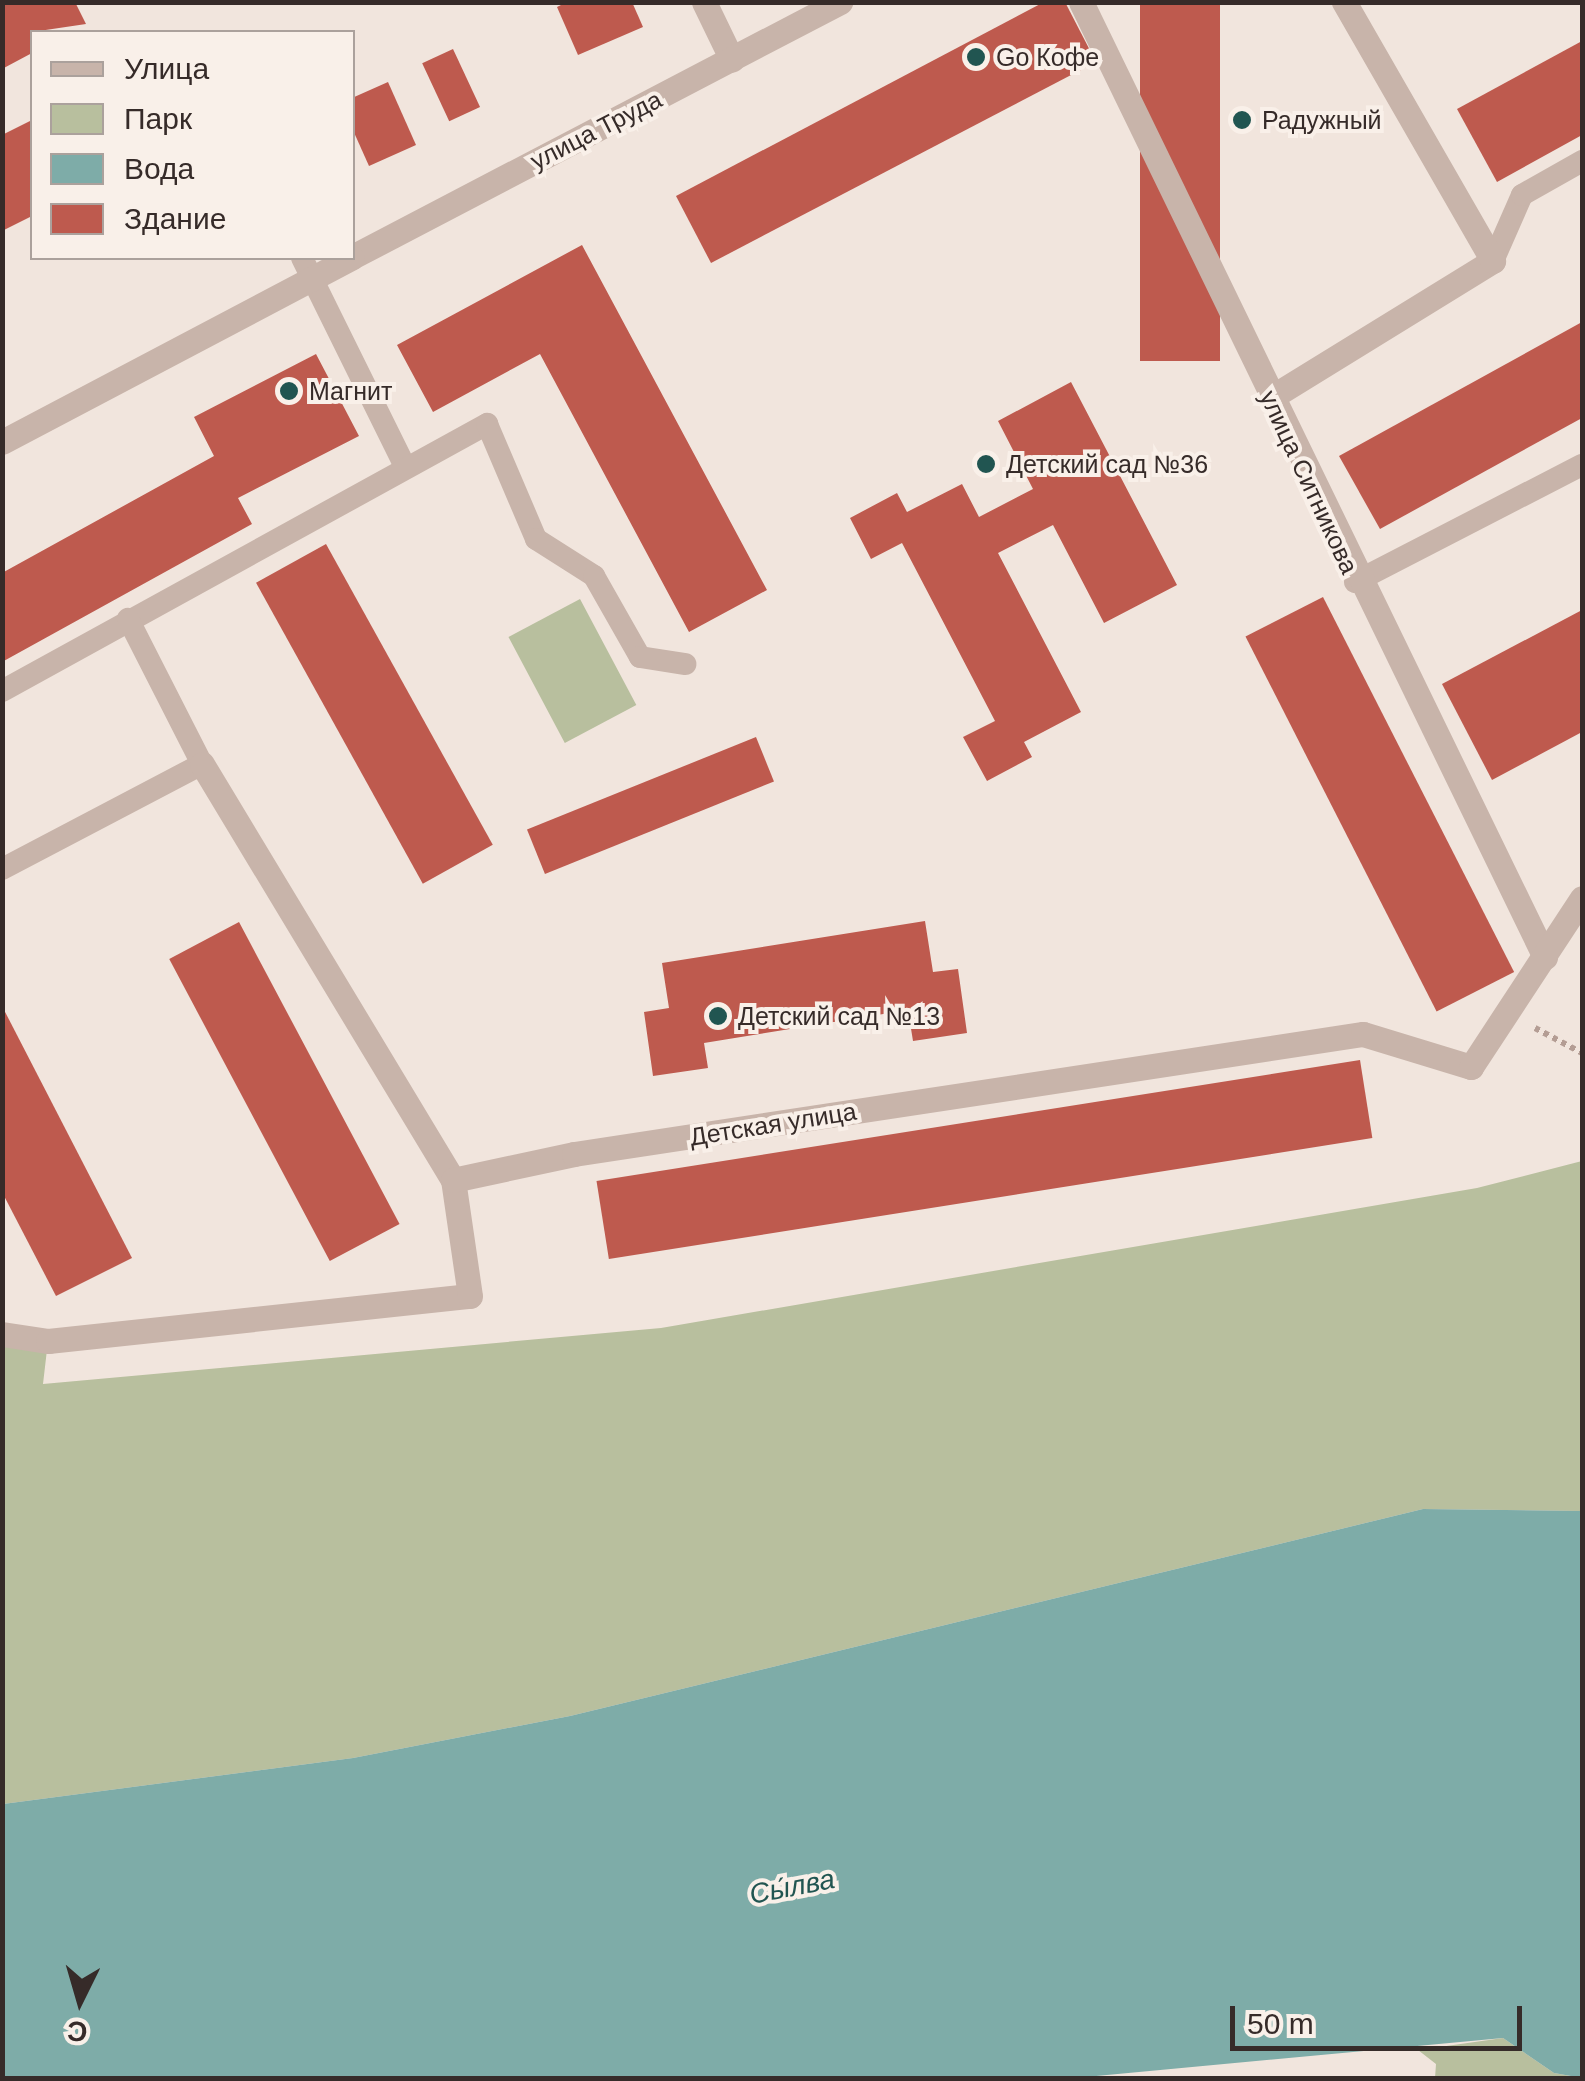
<!DOCTYPE html>
<html>
<head>
<meta charset="utf-8">
<style>
  body { margin:0 }
  #map { position:relative; width:1585px; height:2081px; overflow:hidden; background:#f1e5dd; font-family:Arial,sans-serif }
  div>[style] { position:absolute }
  [style*='--x'] { left:calc(var(--x)*1px); top:calc(var(--y)*1px); width:calc(var(--w)*1px); rotate:calc(var(--a)*1deg) }
  .green>* { inset:0; background:#b8bf9e; transform-origin:0 0 }
  .water>* { inset:0; background:#7eaca8 }
  .building>* { inset:0; background:#be5a4e; transform-origin:0 0 }
  .path>* { height:6px; margin-top:-3px; transform-origin:0; background:repeating-linear-gradient(90deg,#b49d94 0 5px,transparent 0 10px) }
  .lane>* { height:22px; margin:-11px; padding:0 11px; transform-origin:11px; border-radius:11px; background:#c8b4aa }
  .street>* { height:25px; margin:-12.5px; padding:0 12.5px; transform-origin:12.5px; border-radius:12.5px; background:#c8b4aa }
  .dots>* { width:28px; height:28px; translate:-50% -50%; box-sizing:border-box; border:5px solid #f9f0e9; border-radius:50% }
  span { translate:-50% -50%; white-space:nowrap; text-align:center; line-height:1.15; -webkit-text-stroke:8px #f9f0e9; paint-order:stroke }
  .poi-label { font-size:25px; color:#362b29 }
  .left { translate:0 -50%; text-align:left }
  .street-label { font-size:25px; color:#362b29 }
  .water-label { font-size:28px; color:#215551; font-style:italic }
  .frame { position:absolute; inset:0; border:5px solid #362b29; pointer-events:none }
  .legend { position:absolute; left:30px; top:30px; width:325px; height:230px; box-sizing:border-box; background:#f9f0e9; border:2px solid #aba19c; margin:0; padding:12px 18px; list-style:none; font-size:30px; color:#362b29 }
  .legend li { display:flex; align-items:center; gap:20px; height:50px }
  .legend b { width:50px; border:2px solid #aba19c }
  .north { position:absolute; left:30px; top:1951px; width:100px; height:100px; -webkit-text-stroke:8px #f9f0e9; paint-order:stroke; rotate:185deg; font-size:28px; font-weight:700; line-height:40px; text-align:center; color:#362b29 }
  .north::after { content:''; display:block; margin:auto; width:35px; height:45px; background:#362b29; clip-path:polygon(50% 0,100% 100%,50% 72%,0 100%) }
  .scale { position:absolute; left:1230px; top:2006px; width:292px; height:45px; box-sizing:border-box; border:5px solid #362b29; border-top:0; padding-left:12px; font-size:30px; line-height:35px; white-space:nowrap; color:#362b29; -webkit-text-stroke:8px #f9f0e9; paint-order:stroke }
</style>
</head>
<body>
<div id="map">
  <div class="green">
    <i style="left:580px;top:599px;width:120px;height:81px;rotate:62deg"></i>
    <i style="clip-path:polygon(1582px 1161px,1582px 1511px,1423px 1509px,570px 1716px,353px 1758px,3px 1804px,2px 1343px,48px 1341px,43px 1384px,661px 1328px,1477px 1188px)"></i>
    <i style="clip-path:polygon(1503px 2038px,1554px 2073px,1582px 2078px,1435px 2078px,1436px 2064px,1418px 2050px)"></i>
  </div>
  <div class="water">
    <i style="clip-path:polygon(1423px 1509px,1582px 1511px,1582px 2078px,1554px 2073px,1503px 2038px,1075px 2078px,3px 2078px,3px 1804px,353px 1758px,570px 1716px)"></i>
  </div>
  <div class="building">
    <i style="clip-path:polygon(2px 2px,75px 2px,86px 24px,32px 32px,32px 53px,2px 69px)"></i>
    <i style="clip-path:polygon(567px 2px,632px 2px,643px 27px,578px 55px,557px 7px)"></i>
    <i style="clip-path:polygon(1044px 2px,1065px 2px,1096px 62px,711px 263px,676px 196px)"></i>
    <i style="left:1140px;top:2px;width:80px;height:359px"></i>
    <i style="clip-path:polygon(1582px 41px,1582px 135px,1497px 182px,1457px 109px)"></i>
    <i style="left:453px;top:49px;width:64px;height:34px;rotate:65deg"></i>
    <i style="clip-path:polygon(388px 82px,416px 145px,369px 166px,352px 128px,352px 98px)"></i>
    <i style="clip-path:polygon(32px 120px,32px 216px,2px 231px,2px 135px)"></i>
    <i style="clip-path:polygon(582px 245px,767px 590px,689px 632px,540px 354px,433px 412px,397px 345px)"></i>
    <i style="clip-path:polygon(1582px 322px,1582px 418px,1380px 529px,1339px 456px)"></i>
    <i style="clip-path:polygon(316px 354px,359px 436px,238px 498px,252px 524px,2px 662px,2px 573px,214px 456px,194px 417px)"></i>
    <i style="clip-path:polygon(1071px 382px,1177px 585px,1104px 623px,1053px 525px,998px 553px,1081px 712px,1024px 742px,1032px 757px,987px 781px,963px 737px,995px 721px,902px 543px,871px 559px,850px 518px,897px 493px,907px 512px,962px 484px,979px 517px,1033px 489px,998px 421px)"></i>
    <i style="left:326px;top:544px;width:344px;height:80px;rotate:61deg"></i>
    <i style="left:1323px;top:597px;width:421px;height:87px;rotate:63deg"></i>
    <i style="clip-path:polygon(1582px 610px,1582px 732px,1492px 780px,1442px 684px)"></i>
    <i style="left:756px;top:737px;width:48px;height:247px;rotate:68deg"></i>
    <i style="clip-path:polygon(925px 921px,933px 972px,958px 969px,967px 1033px,913px 1041px,908px 1010px,704px 1043px,708px 1068px,653px 1076px,644px 1012px,669px 1008px,662px 963px)"></i>
    <i style="left:239px;top:922px;width:342px;height:79px;rotate:62deg"></i>
    <i style="clip-path:polygon(2px 1006px,132px 1258px,56px 1296px,2px 1192px)"></i>
    <i style="left:1360px;top:1060px;width:79px;height:773px;rotate:81deg"></i>
  </div>
  <div class="path">
    <i style="--x:1535;--y:1028;--w:53;--a:28"></i>
  </div>
  <div class="lane">
    <i style="--x:302;--y:258;--w:234;--a:63.7"></i>
    <i style="--x:1493;--y:261;--w:72;--a:-66.3"></i>
    <i style="--x:1522;--y:195;--w:69;--a:-29.5"></i>
    <i style="--x:1355;--y:582;--w:255;--a:-27.3"></i>
    <i style="--x:2;--y:691;--w:554;--a:-28.83"></i>
    <i style="--x:487;--y:424;--w:125;--a:66.9"></i>
    <i style="--x:536;--y:539;--w:69;--a:32.5"></i>
    <i style="--x:594;--y:576;--w:93;--a:60.4"></i>
    <i style="--x:640;--y:657;--w:46;--a:8.8"></i>
    <i style="--x:2;--y:869;--w:226;--a:-27.7"></i>
    <i style="--x:202;--y:764;--w:163;--a:-117"></i>
  </div>
  <div class="street">
    <i style="--x:704;--y:2;--w:64;--a:64.2"></i>
    <i style="--x:1081;--y:2;--w:1062;--a:64.09"></i>
    <i style="--x:352;--y:257;--w:551;--a:-27.59"></i>
    <i style="--x:1270;--y:398;--w:262;--a:-31.6"></i>
    <i style="--x:1493;--y:261;--w:299;--a:-119.9"></i>
    <i style="--x:2;--y:442;--w:395;--a:-27.8"></i>
    <i style="--x:202;--y:764;--w:486;--a:58.9"></i>
    <i style="--x:2;--y:1334;--w:47;--a:8.7"></i>
    <i style="--x:48;--y:1341;--w:424;--a:-6.1"></i>
    <i style="--x:470;--y:1296;--w:117;--a:-98.3"></i>
    <i style="--x:453;--y:1180;--w:124;--a:-12.1"></i>
    <i style="--x:574;--y:1154;--w:798;--a:-8.65"></i>
    <i style="--x:1363;--y:1034;--w:113;--a:17"></i>
    <i style="--x:1471;--y:1067;--w:202;--a:-56.7"></i>
  </div>
  <div class="dots">
    <i style="left:976px;top:57px;background:#215551"></i>
    <i style="left:1242px;top:120px;background:#215551"></i>
    <i style="left:289px;top:391px;background:#215551"></i>
    <i style="left:986px;top:464px;background:#215551"></i>
    <i style="left:718px;top:1016px;background:#215551"></i>
  </div>
  <div class="poi-label">
    <span class="left" style="left:996px;top:57px">Go Кофе</span>
    <span class="left" style="left:1262px;top:120px">Радужный</span>
    <span class="left" style="left:309px;top:391px">Магнит</span>
    <span class="left" style="left:1006px;top:464px">Детский сад №36</span>
    <span class="left" style="left:738px;top:1016px">Детский сад №13</span>
  </div>
  <div class="street-label">
    <span style="left:596px;top:130px;rotate:-27deg">улица Труда</span>
    <span style="left:1309px;top:482px;rotate:65deg">улица Ситникова</span>
    <span style="left:773px;top:1124px;rotate:-9deg">Детская улица</span>
  </div>
  <div class="water-label">
    <span style="left:792px;top:1887px;rotate:-11deg">Сы́лва</span>
  </div>
  <div class="frame"></div>
  <ul class="legend">
  <li><b style="height:12px;background:#c8b4aa"></b>Улица</li>
  <li><b style="height:28px;background:#b8bf9e"></b>Парк</li>
  <li><b style="height:28px;background:#7eaca8"></b>Вода</li>
  <li><b style="height:28px;background:#be5a4e"></b>Здание</li>
  </ul>
  <div class="north">С</div>
  <div class="scale">50 m</div>
</div>
</body>
</html>
